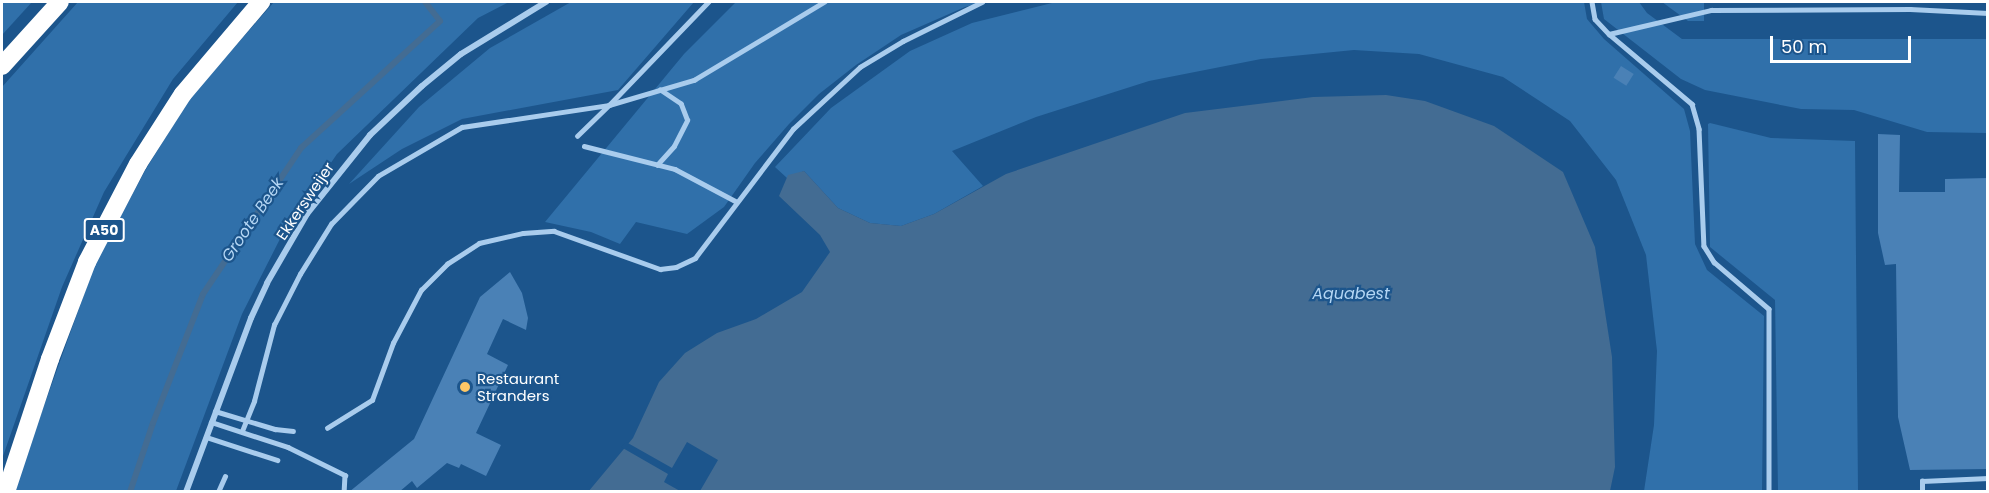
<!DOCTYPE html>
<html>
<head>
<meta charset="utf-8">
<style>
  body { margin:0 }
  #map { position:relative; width:1989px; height:493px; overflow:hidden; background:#1c558c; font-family:Poppins,sans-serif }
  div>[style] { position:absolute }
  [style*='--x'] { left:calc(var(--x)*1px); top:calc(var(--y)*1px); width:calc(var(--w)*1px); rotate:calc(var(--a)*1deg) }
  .green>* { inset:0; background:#3070aa }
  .water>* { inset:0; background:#436c93 }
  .pier>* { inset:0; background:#1c558c }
  .stream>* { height:6px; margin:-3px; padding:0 3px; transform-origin:3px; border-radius:3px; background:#436c93 }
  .building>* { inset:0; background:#4a81b6; transform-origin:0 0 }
  .service>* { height:4.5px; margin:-2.25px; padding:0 2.25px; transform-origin:2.25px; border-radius:2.25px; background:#a9cced }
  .minor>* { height:6px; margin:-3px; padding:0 3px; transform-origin:3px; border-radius:3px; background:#a9cced }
  .motorway>* { height:18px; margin:-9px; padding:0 9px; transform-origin:9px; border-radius:9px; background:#fff }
  .dots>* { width:16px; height:16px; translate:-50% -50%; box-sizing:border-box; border:3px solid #1c558c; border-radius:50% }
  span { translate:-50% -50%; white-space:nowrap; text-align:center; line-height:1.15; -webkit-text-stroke:4.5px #1c558c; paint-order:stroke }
  .shield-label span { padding:2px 4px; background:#1c558c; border:2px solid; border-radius:4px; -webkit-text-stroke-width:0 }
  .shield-label { font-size:14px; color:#fff; font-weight:700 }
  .street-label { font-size:15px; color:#fff }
  .poi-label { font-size:15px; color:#fff }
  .left { translate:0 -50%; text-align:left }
  .water-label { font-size:16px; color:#b4d6f4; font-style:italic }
  .frame { position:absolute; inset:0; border:3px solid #fff; pointer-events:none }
  .scale { position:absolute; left:1770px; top:36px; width:141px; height:27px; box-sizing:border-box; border:3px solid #fff; border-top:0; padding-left:8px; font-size:18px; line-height:21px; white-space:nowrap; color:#fff; -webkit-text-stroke:4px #1c558c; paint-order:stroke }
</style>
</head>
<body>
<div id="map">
  <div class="green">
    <i style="clip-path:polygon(2px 2px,32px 2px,2px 35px)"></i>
    <i style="clip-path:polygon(78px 2px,238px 2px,173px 79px,104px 192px,62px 287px,2px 459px,2px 87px)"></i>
    <i style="clip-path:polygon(274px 2px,509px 2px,478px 18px,337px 154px,283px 233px,242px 314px,176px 491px,13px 492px,95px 264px,146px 169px,190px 98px)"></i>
    <i style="clip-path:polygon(571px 2px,694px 2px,618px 90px,462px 119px,402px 149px,349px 184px,419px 107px,490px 48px)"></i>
    <i style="clip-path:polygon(736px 2px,984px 2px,965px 7px,901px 35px,856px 65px,819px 94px,789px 124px,755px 163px,724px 207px,687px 234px,636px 222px,620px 244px,591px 232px,545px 222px,684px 54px)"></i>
    <i style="clip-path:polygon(1056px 2px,1584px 2px,1587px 19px,1604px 39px,1684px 109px,1690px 131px,1695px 244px,1707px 270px,1764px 316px,1762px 491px,1644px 491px,1654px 425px,1657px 351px,1646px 255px,1616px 180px,1570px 121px,1503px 77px,1419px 54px,1354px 50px,1261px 59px,1149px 81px,1036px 117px,952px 151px,983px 186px,934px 214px,901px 226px,870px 223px,838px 208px,804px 171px,787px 178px,775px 167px,831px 108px,910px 51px,972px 23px)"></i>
    <i style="clip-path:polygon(1601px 2px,1639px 2px,1647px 13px,1682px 39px,1987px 39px,1987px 133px,1927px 132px,1854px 110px,1801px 109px,1705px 90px,1681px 79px,1604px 19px)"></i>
    <i style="clip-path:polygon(1662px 2px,1704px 2px,1704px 21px,1688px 21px)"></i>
    <i style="clip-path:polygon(1710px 123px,1771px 138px,1855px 141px,1858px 491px,1778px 491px,1775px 300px,1710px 247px,1708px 124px)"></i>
  </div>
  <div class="water">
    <i style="clip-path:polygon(1386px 95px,1425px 101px,1494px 126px,1563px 172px,1595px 247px,1612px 357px,1615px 467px,1610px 491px,588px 492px,633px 438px,659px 382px,685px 353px,717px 333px,756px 319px,802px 292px,830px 252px,820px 235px,779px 196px,788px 175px,804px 171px,838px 208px,870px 223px,901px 226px,934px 214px,1006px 174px,1185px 113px,1313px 97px)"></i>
  </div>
  <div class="pier">
    <i style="clip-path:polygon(626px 442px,672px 468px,687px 442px,718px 460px,700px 491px,680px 491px,664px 482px,668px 474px,621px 447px)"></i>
  </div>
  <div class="stream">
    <i style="--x:130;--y:492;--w:73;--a:-71.6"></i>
    <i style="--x:153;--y:423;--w:138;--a:-68.8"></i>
    <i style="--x:203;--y:294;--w:176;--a:-56.1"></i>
    <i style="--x:301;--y:148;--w:188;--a:-42.4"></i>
    <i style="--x:440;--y:21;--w:24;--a:-128"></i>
  </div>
  <div class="building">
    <i style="left:1621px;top:66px;width:15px;height:14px;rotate:32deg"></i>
    <i style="clip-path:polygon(1878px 134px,1900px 135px,1899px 192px,1945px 192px,1945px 179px,1988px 178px,1988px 469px,1910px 470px,1898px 417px,1896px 264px,1885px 265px,1878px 233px)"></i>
    <i style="clip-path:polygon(510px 272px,522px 293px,528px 318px,526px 330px,503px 319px,487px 354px,508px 365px,476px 433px,501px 445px,486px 476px,461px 464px,459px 468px,447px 463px,417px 488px,412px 481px,399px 492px,349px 492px,414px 439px,480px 297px)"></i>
  </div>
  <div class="service">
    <i style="--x:1592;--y:2;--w:17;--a:80"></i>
    <i style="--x:1595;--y:19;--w:21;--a:47"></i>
    <i style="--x:1609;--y:34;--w:109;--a:40.1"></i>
    <i style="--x:1692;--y:104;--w:26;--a:74"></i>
    <i style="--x:1699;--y:129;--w:117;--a:87.6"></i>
    <i style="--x:1704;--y:246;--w:19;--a:58"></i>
    <i style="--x:1714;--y:262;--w:72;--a:40.5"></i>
    <i style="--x:1769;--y:309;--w:183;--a:90"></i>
    <i style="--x:1609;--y:34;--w:105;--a:-13.2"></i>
    <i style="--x:1711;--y:10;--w:199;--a:-0.3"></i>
    <i style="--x:1910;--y:9;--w:78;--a:2.9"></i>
    <i style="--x:577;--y:136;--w:45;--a:-44.1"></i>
    <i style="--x:609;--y:105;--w:89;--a:-16.4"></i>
    <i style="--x:694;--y:80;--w:152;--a:-31"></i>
    <i style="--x:584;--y:146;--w:94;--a:14.2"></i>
    <i style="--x:675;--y:169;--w:70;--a:28"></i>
    <i style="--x:657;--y:165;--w:25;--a:-48"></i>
    <i style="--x:674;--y:146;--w:29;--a:-63"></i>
    <i style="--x:687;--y:120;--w:17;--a:-111"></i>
    <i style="--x:681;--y:104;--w:25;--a:-146"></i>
    <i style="--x:215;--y:411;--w:63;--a:16.7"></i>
    <i style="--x:275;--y:429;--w:18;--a:6"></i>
    <i style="--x:211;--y:422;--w:81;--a:18"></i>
    <i style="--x:288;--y:447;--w:64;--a:26.2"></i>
    <i style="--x:345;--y:475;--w:17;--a:93"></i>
    <i style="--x:327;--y:428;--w:53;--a:-31.9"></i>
    <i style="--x:372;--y:400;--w:61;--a:-69.8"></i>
    <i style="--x:393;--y:343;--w:60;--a:-62.2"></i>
    <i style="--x:421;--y:290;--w:37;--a:-45"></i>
    <i style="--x:447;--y:264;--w:38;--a:-33"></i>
    <i style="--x:479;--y:243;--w:45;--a:-12.8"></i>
    <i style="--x:523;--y:233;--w:31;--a:-4"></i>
    <i style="--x:554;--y:231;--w:113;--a:19.7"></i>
    <i style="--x:660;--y:269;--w:16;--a:-7"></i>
    <i style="--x:676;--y:267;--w:21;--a:-25"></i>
    <i style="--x:695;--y:258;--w:162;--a:-52.8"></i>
    <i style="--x:793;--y:129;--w:91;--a:-42.8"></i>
    <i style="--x:860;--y:67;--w:50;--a:-31.2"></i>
    <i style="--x:903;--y:41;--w:88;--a:-26.3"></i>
    <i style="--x:242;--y:431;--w:32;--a:-68"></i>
    <i style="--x:254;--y:401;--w:79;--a:-75.3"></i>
    <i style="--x:274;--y:325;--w:57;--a:-63"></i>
    <i style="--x:300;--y:274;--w:59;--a:-58.2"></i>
    <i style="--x:331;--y:224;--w:67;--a:-45.6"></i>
    <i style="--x:378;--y:176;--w:97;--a:-30.3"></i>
    <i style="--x:462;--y:127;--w:149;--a:-8.5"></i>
    <i style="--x:609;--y:105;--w:143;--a:-46.1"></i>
    <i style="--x:206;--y:437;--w:75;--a:17.9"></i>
    <i style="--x:218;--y:492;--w:17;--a:-66"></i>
    <i style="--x:1922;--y:492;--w:11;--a:-90"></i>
    <i style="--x:1922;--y:481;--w:66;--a:-2.6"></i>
  </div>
  <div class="minor">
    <i style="--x:186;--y:492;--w:186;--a:-69.5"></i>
    <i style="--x:251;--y:318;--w:38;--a:-65"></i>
    <i style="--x:267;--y:283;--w:80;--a:-59.9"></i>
    <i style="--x:307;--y:214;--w:101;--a:-51.4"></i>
    <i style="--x:370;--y:135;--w:71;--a:-43.3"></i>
    <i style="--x:422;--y:86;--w:50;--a:-39.4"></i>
    <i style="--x:461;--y:54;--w:100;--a:-31.5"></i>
  </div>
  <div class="motorway">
    <i style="--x:2;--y:66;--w:86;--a:-47.8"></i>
    <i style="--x:6;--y:492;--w:140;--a:-71.7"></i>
    <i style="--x:50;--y:359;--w:104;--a:-69.1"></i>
    <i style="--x:87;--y:262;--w:110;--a:-62.5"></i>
    <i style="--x:138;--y:164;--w:83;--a:-57.3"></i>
    <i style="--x:183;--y:94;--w:121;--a:-49.7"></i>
  </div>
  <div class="dots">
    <i style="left:465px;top:387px;background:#fdc766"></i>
  </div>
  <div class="shield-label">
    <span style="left:104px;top:230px">A50</span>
  </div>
  <div class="street-label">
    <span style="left:305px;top:201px;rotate:-56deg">Ekkersweijer</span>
  </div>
  <div class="poi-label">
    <span class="left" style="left:477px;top:387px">Restaurant<br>Stranders</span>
  </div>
  <div class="water-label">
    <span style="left:253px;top:220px;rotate:-56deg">Groote Beek</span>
    <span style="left:1351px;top:294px">Aquabest</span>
  </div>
  <div class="frame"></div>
  <div class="scale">50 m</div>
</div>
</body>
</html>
